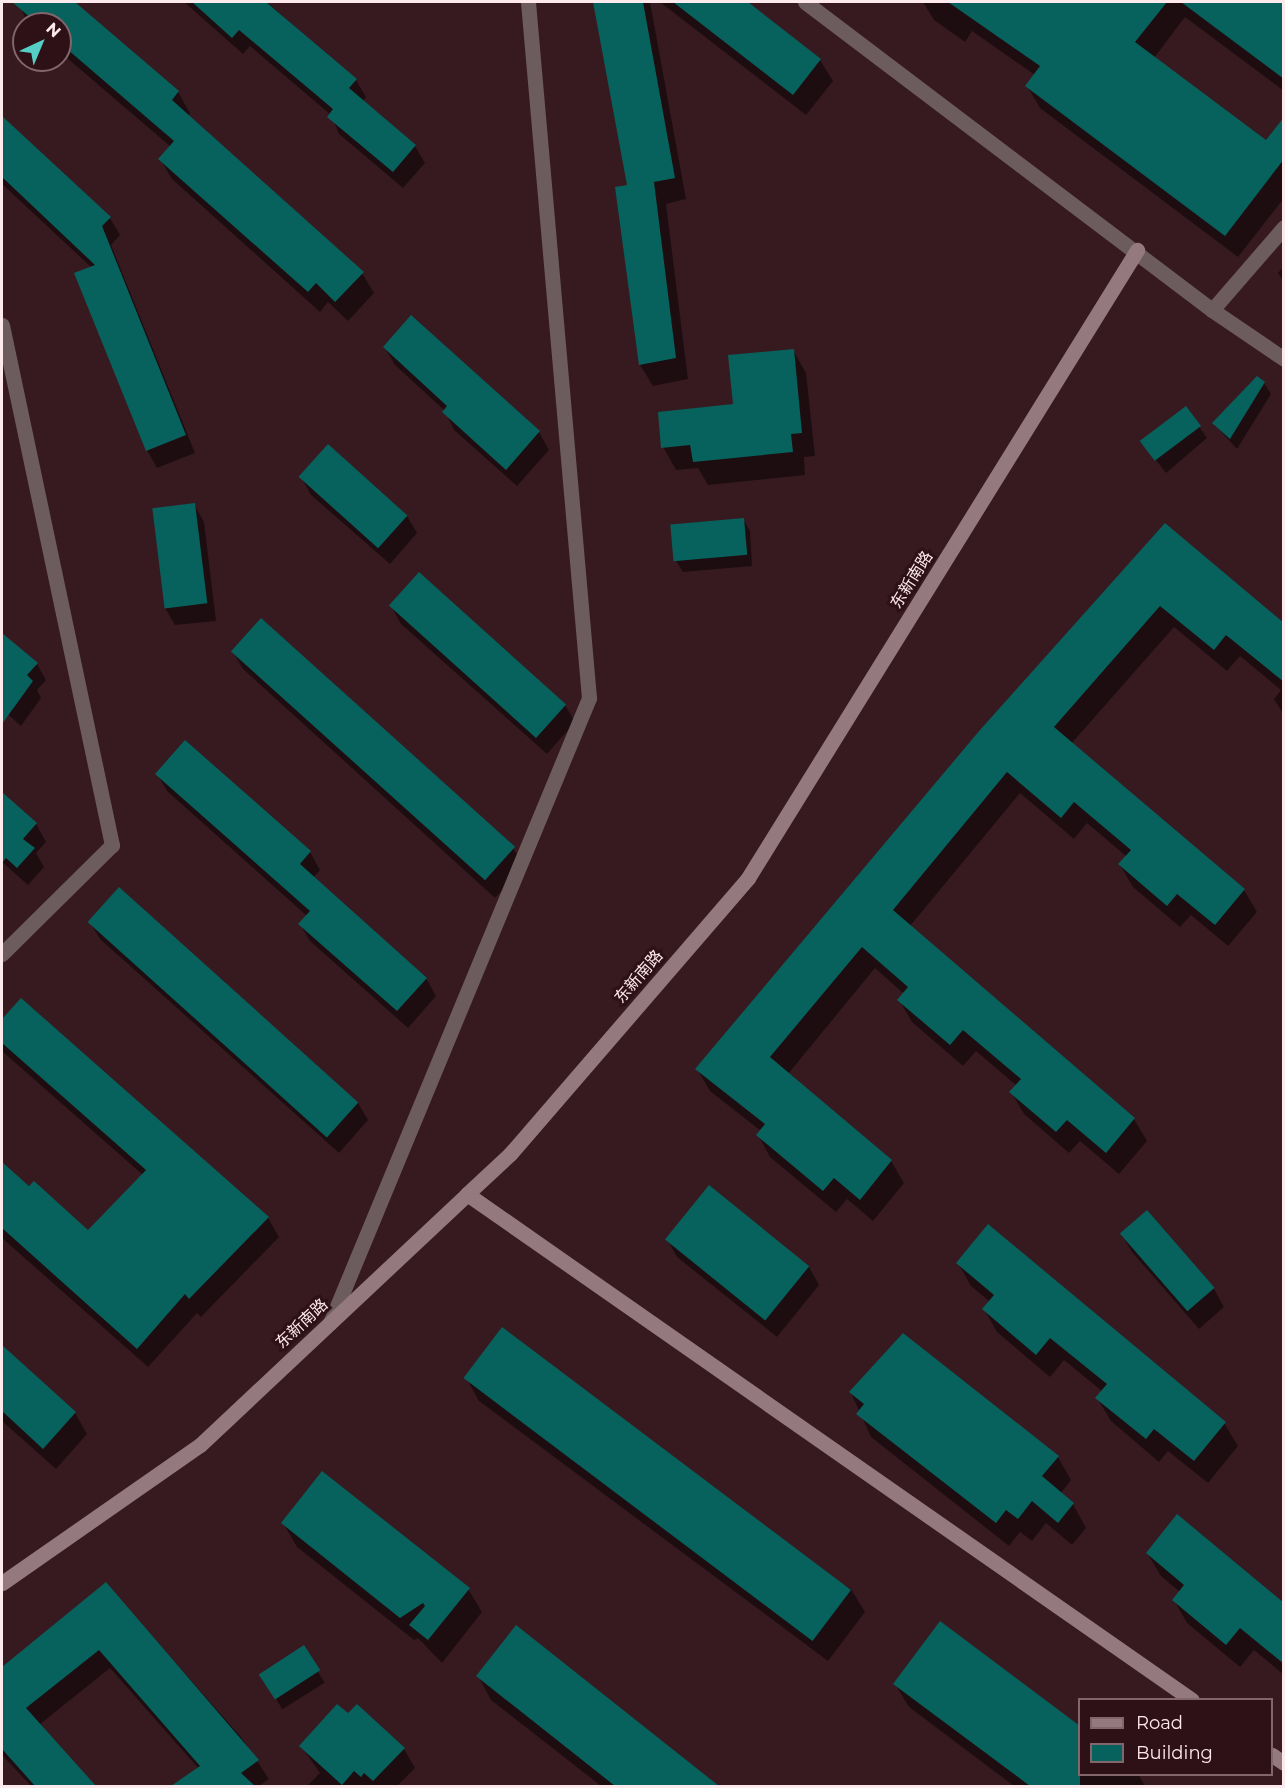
<!DOCTYPE html>
<html>
<head>
<meta charset="utf-8">
<style>
  body { margin:0 }
  #map { position:relative; width:1285px; height:1788px; overflow:hidden; background:#371a20; font-family:Montserrat,"Noto Sans SC",sans-serif }
  div>[style] { position:absolute }
  [style*='--x'] { left:calc(var(--x)*1px); top:calc(var(--y)*1px); width:calc(var(--w)*1px); rotate:calc(var(--a)*1deg) }
  .shadow>* { inset:0; background:#0007; transform-origin:0 0 }
  .building>* { inset:0; background:#07615c; transform-origin:0 0 }
  .street>* { height:15px; margin:-7.5px; padding:0 7.5px; transform-origin:7.5px; border-radius:7.5px; background:#6c5c5e }
  .secondary>* { height:15px; margin:-7.5px; padding:0 7.5px; transform-origin:7.5px; border-radius:7.5px; background:#947a7e }
  span { translate:-50% -50%; white-space:nowrap; text-align:center; line-height:1.15; -webkit-text-stroke:6px #2d1117; paint-order:stroke }
  .street-label { font-size:16px; color:#fee9ec }
  .frame { position:absolute; inset:0; border:3px solid #fee9ec; pointer-events:none }
  .legend { position:absolute; left:1078px; top:1698px; width:195px; height:78px; box-sizing:border-box; background:#2d1117; border:2px solid #81676c; margin:0; padding:8px 10px; list-style:none; font-size:18px; color:#fee9ec }
  .legend li { display:flex; align-items:center; gap:12px; height:30px }
  .legend b { width:30px; border:2px solid #81676c }
  .north { position:absolute; left:12px; top:12px; width:60px; height:60px; box-sizing:border-box; background:#2d1117; border:2px solid #81676c; border-radius:50%; rotate:44deg; font-size:16px; font-weight:700; line-height:24px; text-align:center; color:#fee9ec }
  .north::after { content:''; display:block; margin:auto; width:21px; height:27px; background:#55cec5; clip-path:polygon(50% 0,100% 100%,50% 72%,0 100%) }
</style>
</head>
<body>
<div id="map">
  <div class="shadow">
    <i style="clip-path:polygon(18px 2px,73px 2px,178px 92px,190px 113px,187px 116px,362px 273px,374px 293px,348px 321px,328px 302px,320px 312px,172px 179px,160px 159px,171px 147px,60px 52px,60px 24px,28px 24px)"></i>
    <i style="clip-path:polygon(184px 2px,267px 2px,356px 80px,366px 97px,363px 101px,415px 146px,425px 163px,403px 188px,339px 134px,331px 115px,250px 46px,243px 54px)"></i>
    <i style="clip-path:polygon(595px 2px,650px 2px,686px 199px,666px 204px,688px 379px,653px 386px,640px 365px,617px 188px,629px 186px)"></i>
    <i style="clip-path:polygon(660px 2px,745px 2px,820px 60px,833px 81px,806px 115px)"></i>
    <i style="clip-path:polygon(923px 2px,1284px 2px,1284px 91px,1185px 17px,1154px 58px,1266px 143px,1284px 135px,1284px 198px,1238px 257px,1040px 108px,1027px 86px,1035px 75px,972px 31px,965px 42px,934px 20px)"></i>
    <i style="clip-path:polygon(2px 118px,110px 218px,120px 235px,111px 245px,195px 453px,157px 468px,147px 450px,92px 268px,2px 184px)"></i>
    <i style="clip-path:polygon(1284px 266px,1284px 282px,1278px 273px)"></i>
    <i style="clip-path:polygon(411px 318px,539px 432px,549px 450px,517px 486px,454px 430px,445px 411px,395px 365px,385px 348px)"></i>
    <i style="clip-path:polygon(793px 350px,806px 373px,815px 456px,804px 457px,805px 475px,708px 485px,698px 468px,676px 470px,663px 447px,735px 405px)"></i>
    <i style="clip-path:polygon(1264px 383px,1271px 394px,1237px 449px,1214px 424px)"></i>
    <i style="clip-path:polygon(1186px 408px,1207px 438px,1166px 473px,1145px 446px)"></i>
    <i style="clip-path:polygon(301px 477px,407px 516px,417px 533px,390px 564px,311px 495px)"></i>
    <i style="clip-path:polygon(194px 504px,204px 522px,216px 621px,175px 625px,165px 608px,154px 510px)"></i>
    <i style="clip-path:polygon(743px 519px,750px 531px,752px 566px,683px 572px,676px 561px)"></i>
    <i style="clip-path:polygon(1165px 526px,1284px 625px,1284px 715px,1274px 699px,1281px 690px,1240px 656px,1227px 671px,1174px 627px,1071px 744px,1244px 890px,1257px 912px,1228px 946px,1191px 915px,1180px 927px,1133px 887px,1120px 865px,1127px 857px,1087px 823px,1074px 839px,1020px 793px,910px 926px,1134px 1119px,1147px 1141px,1119px 1174px,1080px 1141px,1069px 1153px,1024px 1114px,1011px 1092px,1017px 1086px,976px 1051px,963px 1066px,912px 1022px,899px 1000px,904px 994px,875px 968px,788px 1074px,891px 1161px,904px 1183px,873px 1221px,847px 1199px,836px 1212px,770px 1157px,758px 1135px,761px 1131px,710px 1091px,697px 1069px)"></i>
    <i style="clip-path:polygon(391px 606px,565px 705px,575px 722px,547px 754px,401px 624px)"></i>
    <i style="clip-path:polygon(261px 620px,513px 848px,524px 866px,495px 898px,243px 669px,233px 652px)"></i>
    <i style="clip-path:polygon(2px 635px,37px 664px,46px 680px,37px 690px,41px 698px,21px 726px,2px 709px)"></i>
    <i style="clip-path:polygon(157px 774px,310px 852px,320px 870px,313px 878px,426px 978px,436px 996px,408px 1028px,310px 941px,300px 924px,307px 916px,167px 791px)"></i>
    <i style="clip-path:polygon(2px 794px,36px 824px,46px 842px,36px 853px,44px 867px,28px 885px,2px 862px)"></i>
    <i style="clip-path:polygon(90px 922px,358px 1103px,368px 1120px,339px 1153px,100px 939px)"></i>
    <i style="clip-path:polygon(21px 1000px,268px 1218px,279px 1237px,201px 1317px,197px 1313px,148px 1367px,2px 1238px,2px 1164px,88px 1232px,143px 1175px,3px 1052px,2px 1022px)"></i>
    <i style="clip-path:polygon(1147px 1212px,1214px 1289px,1224px 1307px,1199px 1329px,1132px 1252px,1122px 1235px)"></i>
    <i style="clip-path:polygon(667px 1239px,809px 1267px,819px 1285px,777px 1337px,677px 1257px)"></i>
    <i style="clip-path:polygon(958px 1263px,1224px 1423px,1238px 1446px,1208px 1483px,1168px 1451px,1159px 1462px,1111px 1421px,1097px 1398px,1103px 1392px,1064px 1360px,1050px 1377px,997px 1332px,984px 1309px,990px 1302px,971px 1286px)"></i>
    <i style="clip-path:polygon(2px 1349px,75px 1413px,87px 1434px,56px 1469px,2px 1421px)"></i>
    <i style="clip-path:polygon(466px 1378px,851px 1589px,865px 1612px,828px 1661px,479px 1401px)"></i>
    <i style="clip-path:polygon(851px 1393px,1058px 1457px,1071px 1480px,1060px 1494px,1073px 1504px,1086px 1528px,1072px 1545px,1046px 1523px,1032px 1541px,1020px 1532px,1009px 1546px,871px 1437px)"></i>
    <i style="clip-path:polygon(283px 1523px,468px 1589px,482px 1612px,442px 1663px,418px 1638px,414px 1640px,297px 1547px)"></i>
    <i style="clip-path:polygon(1147px 1553px,1284px 1605px,1284px 1675px,1254px 1650px,1240px 1667px,1187px 1623px,1174px 1600px,1180px 1592px,1161px 1576px)"></i>
    <i style="clip-path:polygon(106px 1584px,241px 1737px,269px 1779px,259px 1786px,177px 1786px,199px 1769px,110px 1668px,39px 1725px,94px 1786px,31px 1786px,2px 1755px,2px 1669px)"></i>
    <i style="clip-path:polygon(517px 1627px,717px 1786px,601px 1786px,491px 1700px,478px 1676px)"></i>
    <i style="left:303px;top:1648px;width:41px;height:50px;rotate:58deg"></i>
    <i style="clip-path:polygon(895px 1684px,1080px 1774px,1138px 1774px,1145px 1786px,1014px 1786px,909px 1707px)"></i>
    <i style="clip-path:polygon(348px 1715px,404px 1749px,415px 1768px,397px 1786px,307px 1786px,320px 1773px,301px 1746px)"></i>
  </div>
  <div class="building">
    <i style="clip-path:polygon(12px 2px,75px 2px,179px 91px,172px 100px,364px 272px,335px 302px,316px 283px,308px 292px,158px 159px,174px 141px,60px 43px,60px 24px,38px 24px)"></i>
    <i style="clip-path:polygon(192px 2px,266px 2px,357px 79px,349px 88px,416px 145px,393px 172px,327px 117px,333px 109px,239px 30px,232px 38px)"></i>
    <i style="clip-path:polygon(593px 2px,643px 2px,675px 178px,654px 182px,676px 358px,639px 365px,615px 187px,627px 185px)"></i>
    <i style="clip-path:polygon(673px 2px,748px 2px,821px 59px,793px 95px)"></i>
    <i style="clip-path:polygon(948px 2px,1167px 2px,1135px 42px,1266px 140px,1284px 117px,1284px 159px,1225px 236px,1025px 86px,1040px 66px)"></i>
    <i style="clip-path:polygon(1181px 2px,1284px 2px,1284px 79px)"></i>
    <i style="clip-path:polygon(2px 116px,111px 217px,102px 226px,186px 435px,146px 451px,74px 273px,95px 265px,2px 177px)"></i>
    <i style="clip-path:polygon(411px 315px,540px 431px,506px 470px,442px 412px,447px 406px,383px 347px)"></i>
    <i style="clip-path:polygon(794px 349px,802px 433px,791px 434px,793px 452px,693px 462px,690px 445px,661px 448px,658px 412px,733px 404px,728px 355px)"></i>
    <i style="clip-path:polygon(1257px 376px,1265px 382px,1230px 439px,1212px 423px)"></i>
    <i style="left:1186px;top:406px;width:25px;height:58px;rotate:53deg"></i>
    <i style="left:328px;top:444px;width:107px;height:44px;rotate:42deg"></i>
    <i style="left:195px;top:503px;width:101px;height:43px;rotate:83deg"></i>
    <i style="left:744px;top:518px;width:37px;height:74px;rotate:85deg"></i>
    <i style="clip-path:polygon(1165px 523px,1284px 623px,1284px 682px,1226px 635px,1214px 650px,1160px 606px,1054px 727px,1245px 889px,1215px 925px,1177px 894px,1167px 906px,1118px 864px,1131px 850px,1074px 802px,1061px 818px,1007px 772px,893px 910px,1135px 1118px,1106px 1153px,1067px 1120px,1056px 1132px,1009px 1092px,1021px 1079px,963px 1030px,950px 1045px,897px 1000px,908px 987px,862px 947px,770px 1057px,892px 1160px,860px 1200px,834px 1178px,823px 1191px,756px 1135px,765px 1124px,695px 1069px,980px 730px)"></i>
    <i style="left:419px;top:572px;width:198px;height:45px;rotate:42deg"></i>
    <i style="left:261px;top:618px;width:342px;height:45px;rotate:42deg"></i>
    <i style="clip-path:polygon(2px 633px,38px 663px,27px 675px,33px 681px,2px 724px)"></i>
    <i style="clip-path:polygon(185px 740px,311px 851px,300px 864px,427px 978px,397px 1011px,298px 924px,310px 911px,155px 774px)"></i>
    <i style="clip-path:polygon(2px 792px,37px 823px,23px 839px,35px 848px,17px 868px,6px 858px,2px 863px)"></i>
    <i style="left:119px;top:887px;width:322px;height:47px;rotate:42deg"></i>
    <i style="clip-path:polygon(21px 998px,269px 1217px,189px 1299px,185px 1294px,137px 1349px,2px 1228px,2px 1162px,29px 1186px,34px 1181px,88px 1230px,146px 1170px,2px 1043px,2px 1019px)"></i>
    <i style="left:709px;top:1185px;width:129px;height:70px;rotate:39deg"></i>
    <i style="left:1147px;top:1210px;width:103px;height:36px;rotate:49deg"></i>
    <i style="clip-path:polygon(988px 1224px,1226px 1422px,1194px 1461px,1154px 1429px,1146px 1439px,1095px 1398px,1107px 1384px,1050px 1338px,1036px 1355px,982px 1309px,994px 1295px,956px 1263px)"></i>
    <i style="left:502px;top:1327px;width:437px;height:64px;rotate:37deg"></i>
    <i style="clip-path:polygon(903px 1333px,1059px 1456px,1042px 1476px,1074px 1503px,1058px 1523px,1032px 1501px,1018px 1519px,1006px 1510px,996px 1523px,856px 1414px,864px 1404px,849px 1392px)"></i>
    <i style="clip-path:polygon(2px 1345px,76px 1412px,43px 1449px,2px 1411px)"></i>
    <i style="clip-path:polygon(322px 1471px,470px 1588px,428px 1640px,409px 1625px,425px 1606px,423px 1603px,400px 1618px,281px 1523px)"></i>
    <i style="clip-path:polygon(1177px 1514px,1284px 1603px,1284px 1664px,1240px 1628px,1226px 1645px,1172px 1600px,1184px 1585px,1146px 1553px)"></i>
    <i style="clip-path:polygon(106px 1582px,259px 1760px,241px 1773px,255px 1786px,171px 1786px,200px 1766px,99px 1650px,26px 1708px,96px 1786px,35px 1786px,2px 1749px,2px 1667px)"></i>
    <i style="clip-path:polygon(940px 1621px,1080px 1726px,1080px 1786px,1030px 1786px,893px 1684px)"></i>
    <i style="clip-path:polygon(516px 1625px,719px 1786px,615px 1786px,476px 1676px)"></i>
    <i style="left:304px;top:1645px;width:30px;height:54px;rotate:57deg"></i>
    <i style="clip-path:polygon(337px 1704px,348px 1713px,357px 1704px,405px 1748px,373px 1781px,364px 1773px,361px 1777px,354px 1771px,342px 1785px,299px 1746px)"></i>
  </div>
  <div class="street">
    <i style="--x:805;--y:2;--w:510;--a:37.12"></i>
    <i style="--x:1284;--y:227;--w:110;--a:130.9"></i>
    <i style="--x:1212;--y:310;--w:87;--a:34.2"></i>
    <i style="--x:2;--y:325;--w:532;--a:78.06"></i>
    <i style="--x:112;--y:845;--w:155;--a:135.3"></i>
    <i style="--x:330;--y:1323;--w:677;--a:-67.49"></i>
    <i style="--x:589;--y:698;--w:699;--a:-95.01"></i>
  </div>
  <div class="secondary">
    <i style="--x:467;--y:1194;--w:884;--a:34.91"></i>
    <i style="--x:2;--y:1583;--w:241;--a:-34.9"></i>
    <i style="--x:200;--y:1445;--w:366;--a:-43.2"></i>
    <i style="--x:467;--y:1194;--w:59;--a:-42.9"></i>
    <i style="--x:510;--y:1154;--w:364;--a:-49.2"></i>
    <i style="--x:748;--y:878;--w:739;--a:-58.22"></i>
    <i style="--x:1272;--y:1755;--w:14;--a:34"></i>
  </div>
  <div class="street-label">
    <span style="left:912px;top:580px;rotate:-58deg">东新南路</span>
    <span style="left:639px;top:977px;rotate:-49deg">东新南路</span>
    <span style="left:302px;top:1324px;rotate:-43deg">东新南路</span>
  </div>
  <div class="frame"></div>
  <ul class="legend">
  <li><b style="height:8px;background:#947a7e"></b>Road</li>
  <li><b style="height:16px;background:#07615c"></b>Building</li>
  </ul>
  <div class="north">N</div>
</div>
</body>
</html>
